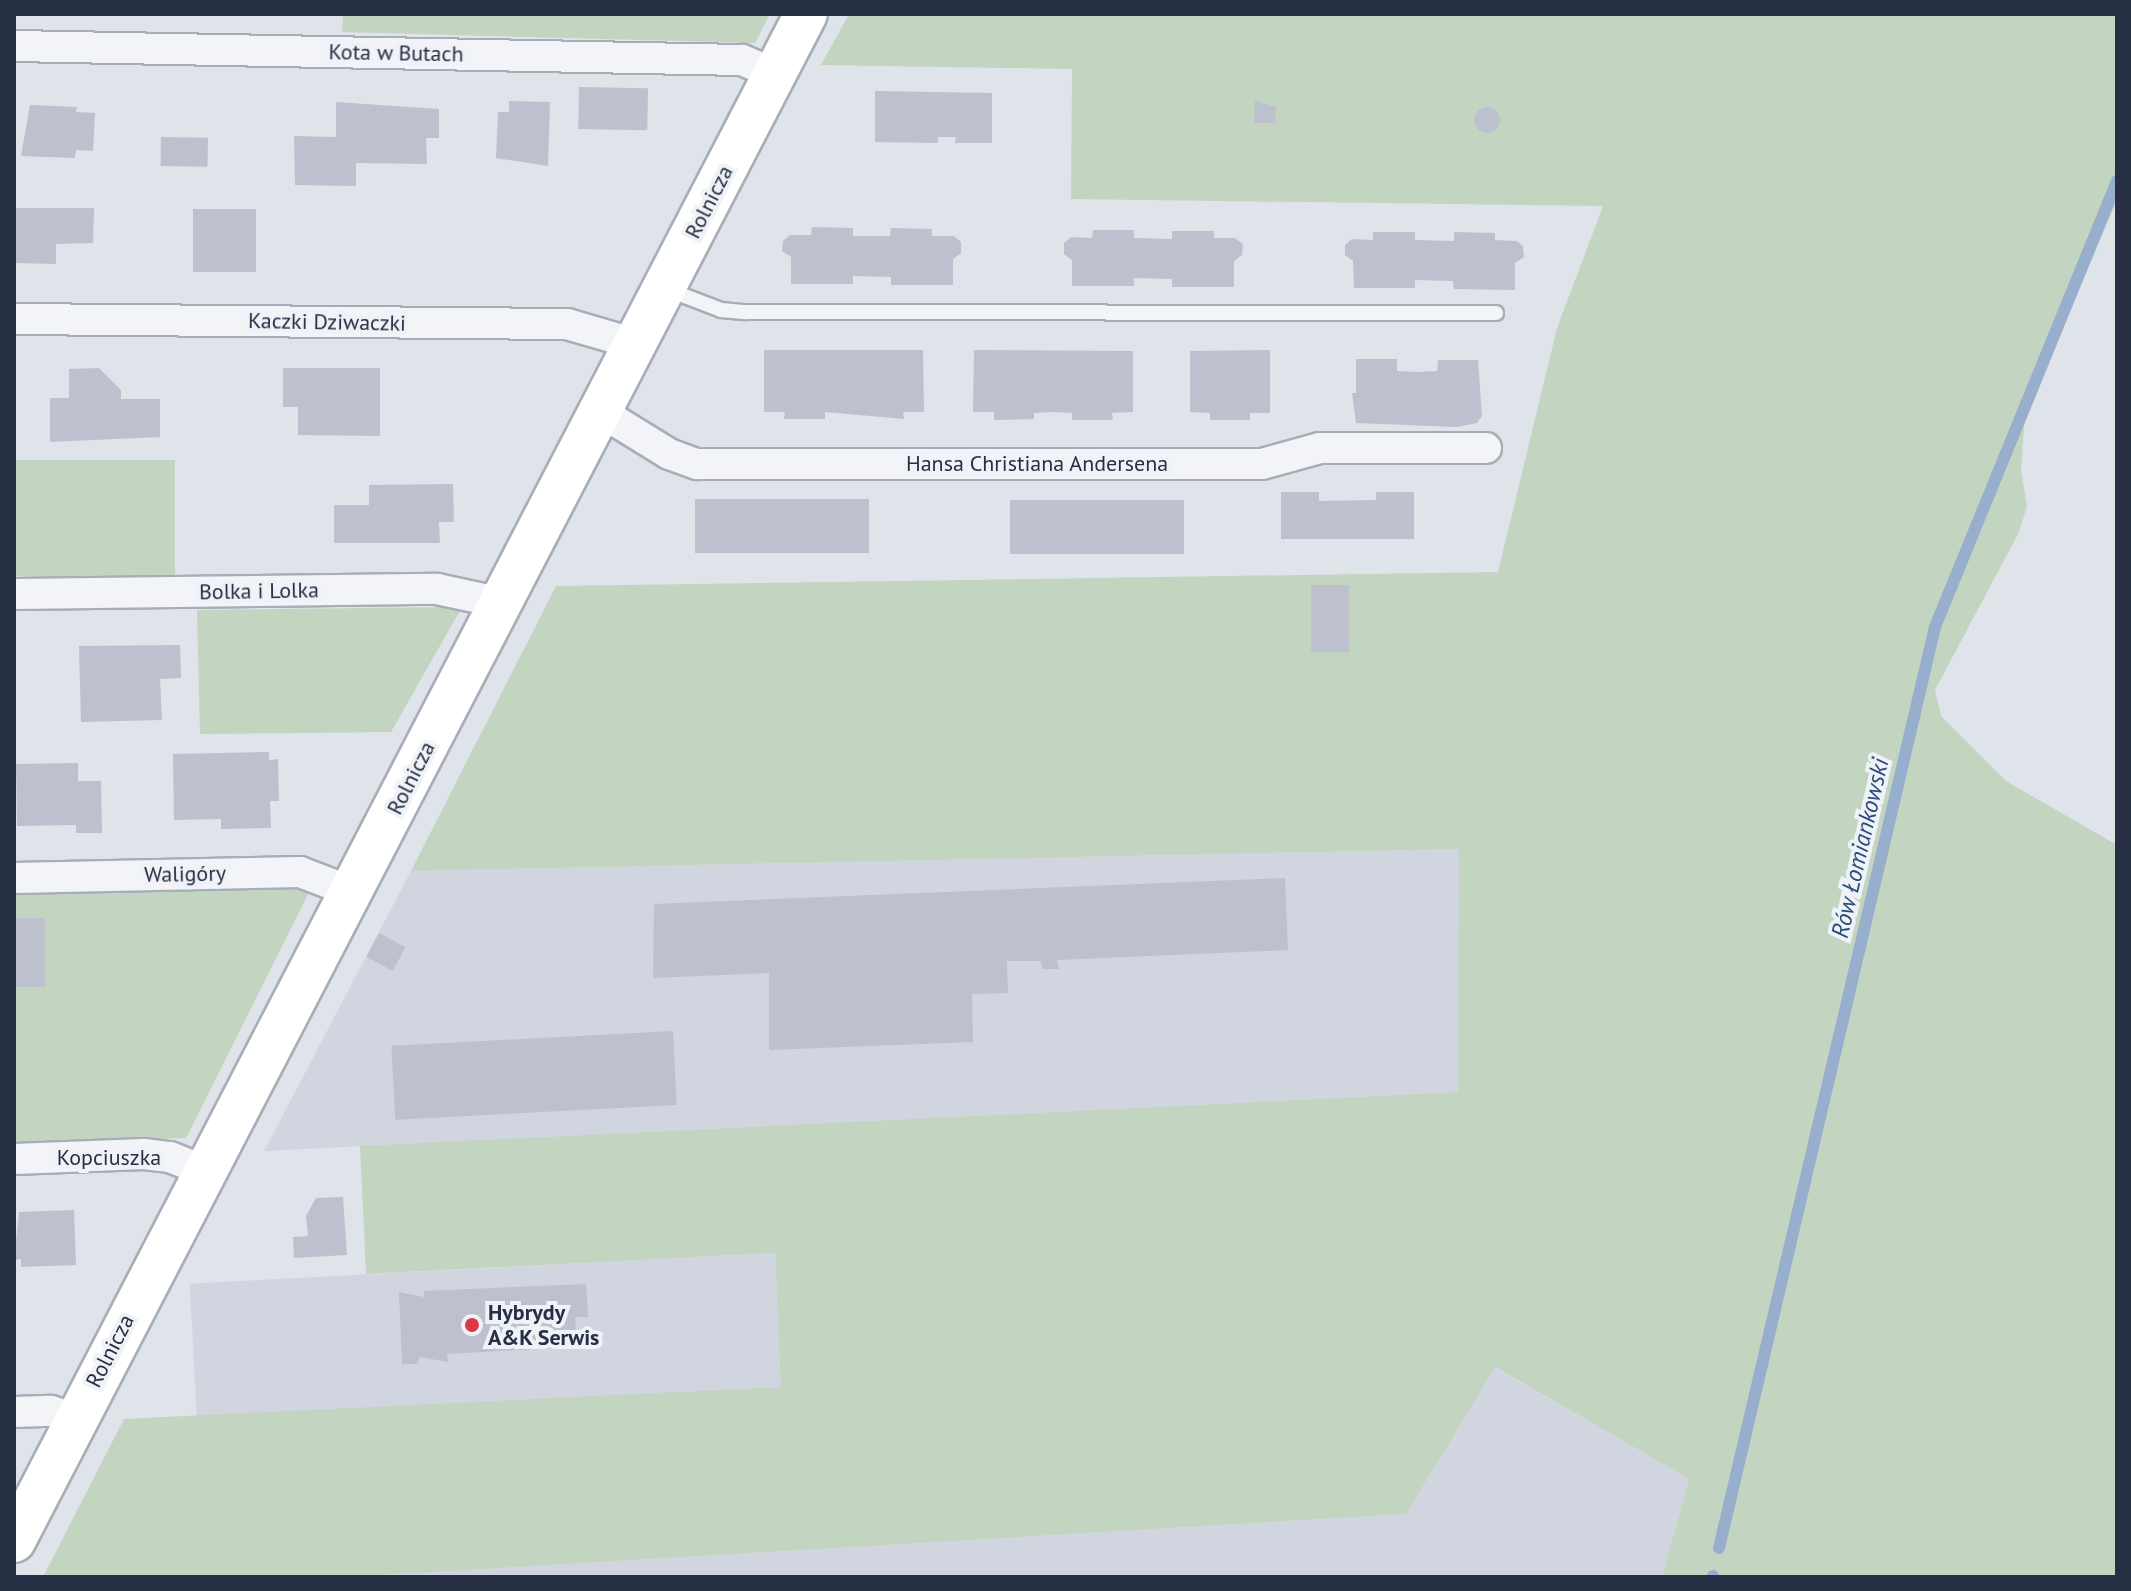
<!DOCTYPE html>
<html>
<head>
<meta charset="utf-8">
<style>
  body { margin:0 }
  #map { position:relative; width:2131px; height:1591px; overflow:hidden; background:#dfe3ea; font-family:"PT Sans",sans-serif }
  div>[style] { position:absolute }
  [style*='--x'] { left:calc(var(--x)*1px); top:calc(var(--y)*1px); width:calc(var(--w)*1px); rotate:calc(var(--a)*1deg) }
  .built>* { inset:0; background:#d1d5df; transform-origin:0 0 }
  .green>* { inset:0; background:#c3d5c0; transform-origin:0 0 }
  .stream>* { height:12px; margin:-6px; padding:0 6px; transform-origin:6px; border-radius:6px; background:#97aecd }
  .building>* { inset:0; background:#bcc1cd; transform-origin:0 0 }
  .round { border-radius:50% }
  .roads { filter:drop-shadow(2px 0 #a8adb8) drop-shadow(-2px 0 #a8adb8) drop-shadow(0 2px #a8adb8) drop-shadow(0 -2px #a8adb8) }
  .lane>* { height:14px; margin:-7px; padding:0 7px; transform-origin:7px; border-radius:7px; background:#f2f4f8 }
  .street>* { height:30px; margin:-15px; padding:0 15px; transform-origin:15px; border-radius:15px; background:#f2f4f8 }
  .secondary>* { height:42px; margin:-21px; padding:0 21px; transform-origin:21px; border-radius:21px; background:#fff }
  .dots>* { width:22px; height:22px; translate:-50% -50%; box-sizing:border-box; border:4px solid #eff2f7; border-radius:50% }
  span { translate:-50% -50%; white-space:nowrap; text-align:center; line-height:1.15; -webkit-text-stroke:8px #eff2f7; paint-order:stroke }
  .street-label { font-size:22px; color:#262f43 }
  .poi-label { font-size:22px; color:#262f43; font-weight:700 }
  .left { translate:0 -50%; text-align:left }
  .water-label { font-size:24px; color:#2d4a7a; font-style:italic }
  .frame { position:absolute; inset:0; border:16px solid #262f43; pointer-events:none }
</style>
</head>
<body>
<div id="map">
  <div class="built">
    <i style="clip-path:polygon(1460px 849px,1458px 1092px,264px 1151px,411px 871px)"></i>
    <i style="left:775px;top:1253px;width:134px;height:586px;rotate:87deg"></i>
    <i style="clip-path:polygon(1494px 1367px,1689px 1479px,1662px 1577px,350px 1577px,1406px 1514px)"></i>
  </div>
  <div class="green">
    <i style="clip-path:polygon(343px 14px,770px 14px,755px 43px,342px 32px)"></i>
    <i style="clip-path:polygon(849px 14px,2117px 14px,2117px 201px,2025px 416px,2021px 469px,2027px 507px,2018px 534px,1935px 690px,1941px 716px,2006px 781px,2117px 845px,2117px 1577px,1662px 1577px,1689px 1479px,1495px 1367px,1406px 1514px,350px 1577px,43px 1577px,124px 1419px,781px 1387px,775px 1253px,366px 1274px,360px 1146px,1458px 1092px,1459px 849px,411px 871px,556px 586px,1498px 572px,1557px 328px,1603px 206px,1071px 199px,1072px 69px,821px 65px)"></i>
    <i style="left:175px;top:460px;width:116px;height:161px;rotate:90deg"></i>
    <i style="clip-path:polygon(462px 607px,391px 732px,200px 734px,197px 610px)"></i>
    <i style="clip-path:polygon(311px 888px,186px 1138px,14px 1144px,14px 894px)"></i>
  </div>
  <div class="stream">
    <i style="--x:1719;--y:1548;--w:946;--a:-76.8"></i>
    <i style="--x:1935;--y:627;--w:482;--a:-67.8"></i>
    <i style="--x:1713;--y:1577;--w:1;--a:-90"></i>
  </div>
  <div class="building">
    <i style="left:579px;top:87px;width:69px;height:42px;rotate:1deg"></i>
    <i style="clip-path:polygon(875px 91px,992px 93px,992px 143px,955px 143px,956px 137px,938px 137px,938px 143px,875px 142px)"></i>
    <i style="clip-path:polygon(1255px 100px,1276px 107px,1275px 123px,1254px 123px)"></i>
    <i style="clip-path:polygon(509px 101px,550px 102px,548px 166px,496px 158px,498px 112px,509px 112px)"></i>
    <i style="clip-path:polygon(336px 102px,439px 109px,439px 138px,426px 138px,427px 164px,356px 163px,356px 186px,295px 185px,294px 136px,336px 137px)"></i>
    <i style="clip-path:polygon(30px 105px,77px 107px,76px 112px,95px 113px,93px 151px,76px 150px,75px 158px,21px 156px)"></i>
    <i class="round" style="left:1474px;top:107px;width:26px;height:26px"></i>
    <i style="left:161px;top:137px;width:47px;height:29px;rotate:1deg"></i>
    <i style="clip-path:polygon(14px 208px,94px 208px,93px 243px,56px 244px,56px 264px,14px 263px)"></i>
    <i style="left:193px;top:209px;width:63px;height:63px"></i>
    <i style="clip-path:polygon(812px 227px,853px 228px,853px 236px,890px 236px,891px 228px,932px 229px,932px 236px,954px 236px,961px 242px,961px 253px,953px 259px,953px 285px,891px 285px,891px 277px,853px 276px,853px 284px,791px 284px,791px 257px,782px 251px,783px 241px,790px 235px,811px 235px)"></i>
    <i style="clip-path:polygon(1093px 230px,1134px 230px,1134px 238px,1172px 239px,1172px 231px,1214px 231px,1214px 238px,1235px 238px,1243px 244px,1242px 255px,1234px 261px,1234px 287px,1172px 287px,1172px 279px,1134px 278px,1134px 286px,1072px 286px,1072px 260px,1064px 254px,1064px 243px,1071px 237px,1092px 238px)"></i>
    <i style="clip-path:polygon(1373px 232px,1415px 232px,1415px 240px,1454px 241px,1454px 232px,1495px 233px,1495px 240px,1517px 241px,1523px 246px,1524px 257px,1515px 263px,1515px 290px,1454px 289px,1453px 281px,1415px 280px,1415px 288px,1354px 288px,1353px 261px,1345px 255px,1345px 245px,1352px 239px,1373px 240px)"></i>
    <i style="clip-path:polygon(764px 350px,923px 350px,924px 412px,903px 412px,904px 419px,825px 412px,825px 419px,784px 419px,785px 412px,764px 412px)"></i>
    <i style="clip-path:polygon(974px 350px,1133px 351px,1133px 412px,1112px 413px,1113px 420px,1072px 420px,1072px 413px,1053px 412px,1034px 413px,1034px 419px,994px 420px,994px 412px,973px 412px)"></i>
    <i style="clip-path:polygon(1270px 350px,1270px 413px,1250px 413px,1250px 420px,1210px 420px,1210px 413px,1190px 412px,1190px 351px)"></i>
    <i style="clip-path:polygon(1356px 359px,1397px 359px,1397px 371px,1417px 372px,1437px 371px,1438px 360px,1478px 360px,1482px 416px,1477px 423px,1457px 427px,1356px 423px,1352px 393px,1356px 393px)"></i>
    <i style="clip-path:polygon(99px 368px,121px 390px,121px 399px,160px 399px,160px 437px,50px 442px,50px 398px,69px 398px,69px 369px)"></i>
    <i style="clip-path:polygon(283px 368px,380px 368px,380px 436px,298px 435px,298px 407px,283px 407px)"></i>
    <i style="clip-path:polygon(453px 484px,454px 522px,439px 522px,440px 543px,334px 543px,334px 505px,369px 505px,369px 485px)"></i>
    <i style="clip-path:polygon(1281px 492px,1319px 492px,1319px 501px,1376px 500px,1376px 492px,1414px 492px,1414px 539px,1281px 539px)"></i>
    <i style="left:695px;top:499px;width:174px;height:54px"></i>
    <i style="left:1010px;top:500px;width:174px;height:54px"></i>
    <i style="left:1311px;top:585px;width:38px;height:67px"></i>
    <i style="clip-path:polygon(180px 645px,181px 678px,160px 679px,162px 720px,81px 722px,79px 646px)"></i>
    <i style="clip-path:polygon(269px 752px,269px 760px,278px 759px,279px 801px,270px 801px,271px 828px,221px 829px,221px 819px,174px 820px,173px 754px)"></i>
    <i style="clip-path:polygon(78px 763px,78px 781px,101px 781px,102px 833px,76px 833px,76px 825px,17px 826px,16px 764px)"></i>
    <i style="clip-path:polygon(1285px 878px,1288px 950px,1057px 960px,1059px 969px,1042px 969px,1041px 961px,1007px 961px,1008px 993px,972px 994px,973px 1042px,769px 1050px,769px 973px,653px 978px,654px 904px)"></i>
    <i style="left:14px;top:918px;width:31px;height:69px"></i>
    <i style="left:379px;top:933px;width:30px;height:27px;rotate:28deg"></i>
    <i style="left:673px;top:1031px;width:74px;height:282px;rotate:87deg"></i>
    <i style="clip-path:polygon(343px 1197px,347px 1255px,294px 1258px,293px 1237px,308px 1236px,306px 1216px,316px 1198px)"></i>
    <i style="clip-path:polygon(74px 1210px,76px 1265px,21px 1267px,21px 1259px,14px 1260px,19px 1212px)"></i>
    <i style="clip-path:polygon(586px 1284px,588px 1317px,575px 1317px,577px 1347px,447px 1354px,448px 1362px,420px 1357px,417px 1364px,402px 1364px,399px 1292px,424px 1297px,424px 1291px)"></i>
  </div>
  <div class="roads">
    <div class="lane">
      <i style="--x:669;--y:290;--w:56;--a:21"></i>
      <i style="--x:721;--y:310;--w:25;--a:5"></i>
      <i style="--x:746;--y:312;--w:750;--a:0.08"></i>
    </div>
    <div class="street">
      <i style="--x:14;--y:46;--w:728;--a:1.1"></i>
      <i style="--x:742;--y:60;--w:36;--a:23"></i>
      <i style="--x:14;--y:319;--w:553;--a:0.52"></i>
      <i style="--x:567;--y:324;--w:72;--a:16.2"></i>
      <i style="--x:601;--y:412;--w:80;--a:31.7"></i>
      <i style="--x:669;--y:454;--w:30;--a:20"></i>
      <i style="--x:697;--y:464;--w:565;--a:0"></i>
      <i style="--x:1262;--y:464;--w:60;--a:-15.4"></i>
      <i style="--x:1320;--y:448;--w:166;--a:0"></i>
      <i style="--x:14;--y:594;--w:423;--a:-0.7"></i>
      <i style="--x:437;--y:589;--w:66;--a:12.2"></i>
      <i style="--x:14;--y:878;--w:286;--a:-1.2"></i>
      <i style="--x:300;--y:872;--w:56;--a:21"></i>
      <i style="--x:14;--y:1159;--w:130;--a:-2.2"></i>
      <i style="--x:144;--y:1154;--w:26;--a:7"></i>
      <i style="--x:170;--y:1157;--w:35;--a:22"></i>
      <i style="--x:14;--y:1412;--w:37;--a:-2"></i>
      <i style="--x:51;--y:1411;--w:25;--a:18"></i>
    </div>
    <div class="secondary">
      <i style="--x:14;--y:1541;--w:1720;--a:-62.59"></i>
    </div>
  </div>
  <div class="dots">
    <i style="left:472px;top:1325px;background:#da3946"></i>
  </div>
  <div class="street-label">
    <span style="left:396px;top:53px;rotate:1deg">Kota w Butach</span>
    <span style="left:709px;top:202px;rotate:-63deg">Rolnicza</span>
    <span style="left:327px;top:322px;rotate:1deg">Kaczki Dziwaczki</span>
    <span style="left:1037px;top:464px">Hansa Christiana Andersena</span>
    <span style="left:259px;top:591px;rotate:-1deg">Bolka i Lolka</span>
    <span style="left:411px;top:778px;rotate:-63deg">Rolnicza</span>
    <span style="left:185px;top:874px;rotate:-1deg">Waligóry</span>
    <span style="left:109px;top:1158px">Kopciuszka</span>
    <span style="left:110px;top:1351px;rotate:-63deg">Rolnicza</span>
  </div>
  <div class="poi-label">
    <span class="left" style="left:488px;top:1325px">Hybrydy<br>A&amp;K Serwis</span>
  </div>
  <div class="water-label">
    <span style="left:1860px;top:848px;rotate:-77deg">Rów Łomiankowski</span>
  </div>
  <div class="frame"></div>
</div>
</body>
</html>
